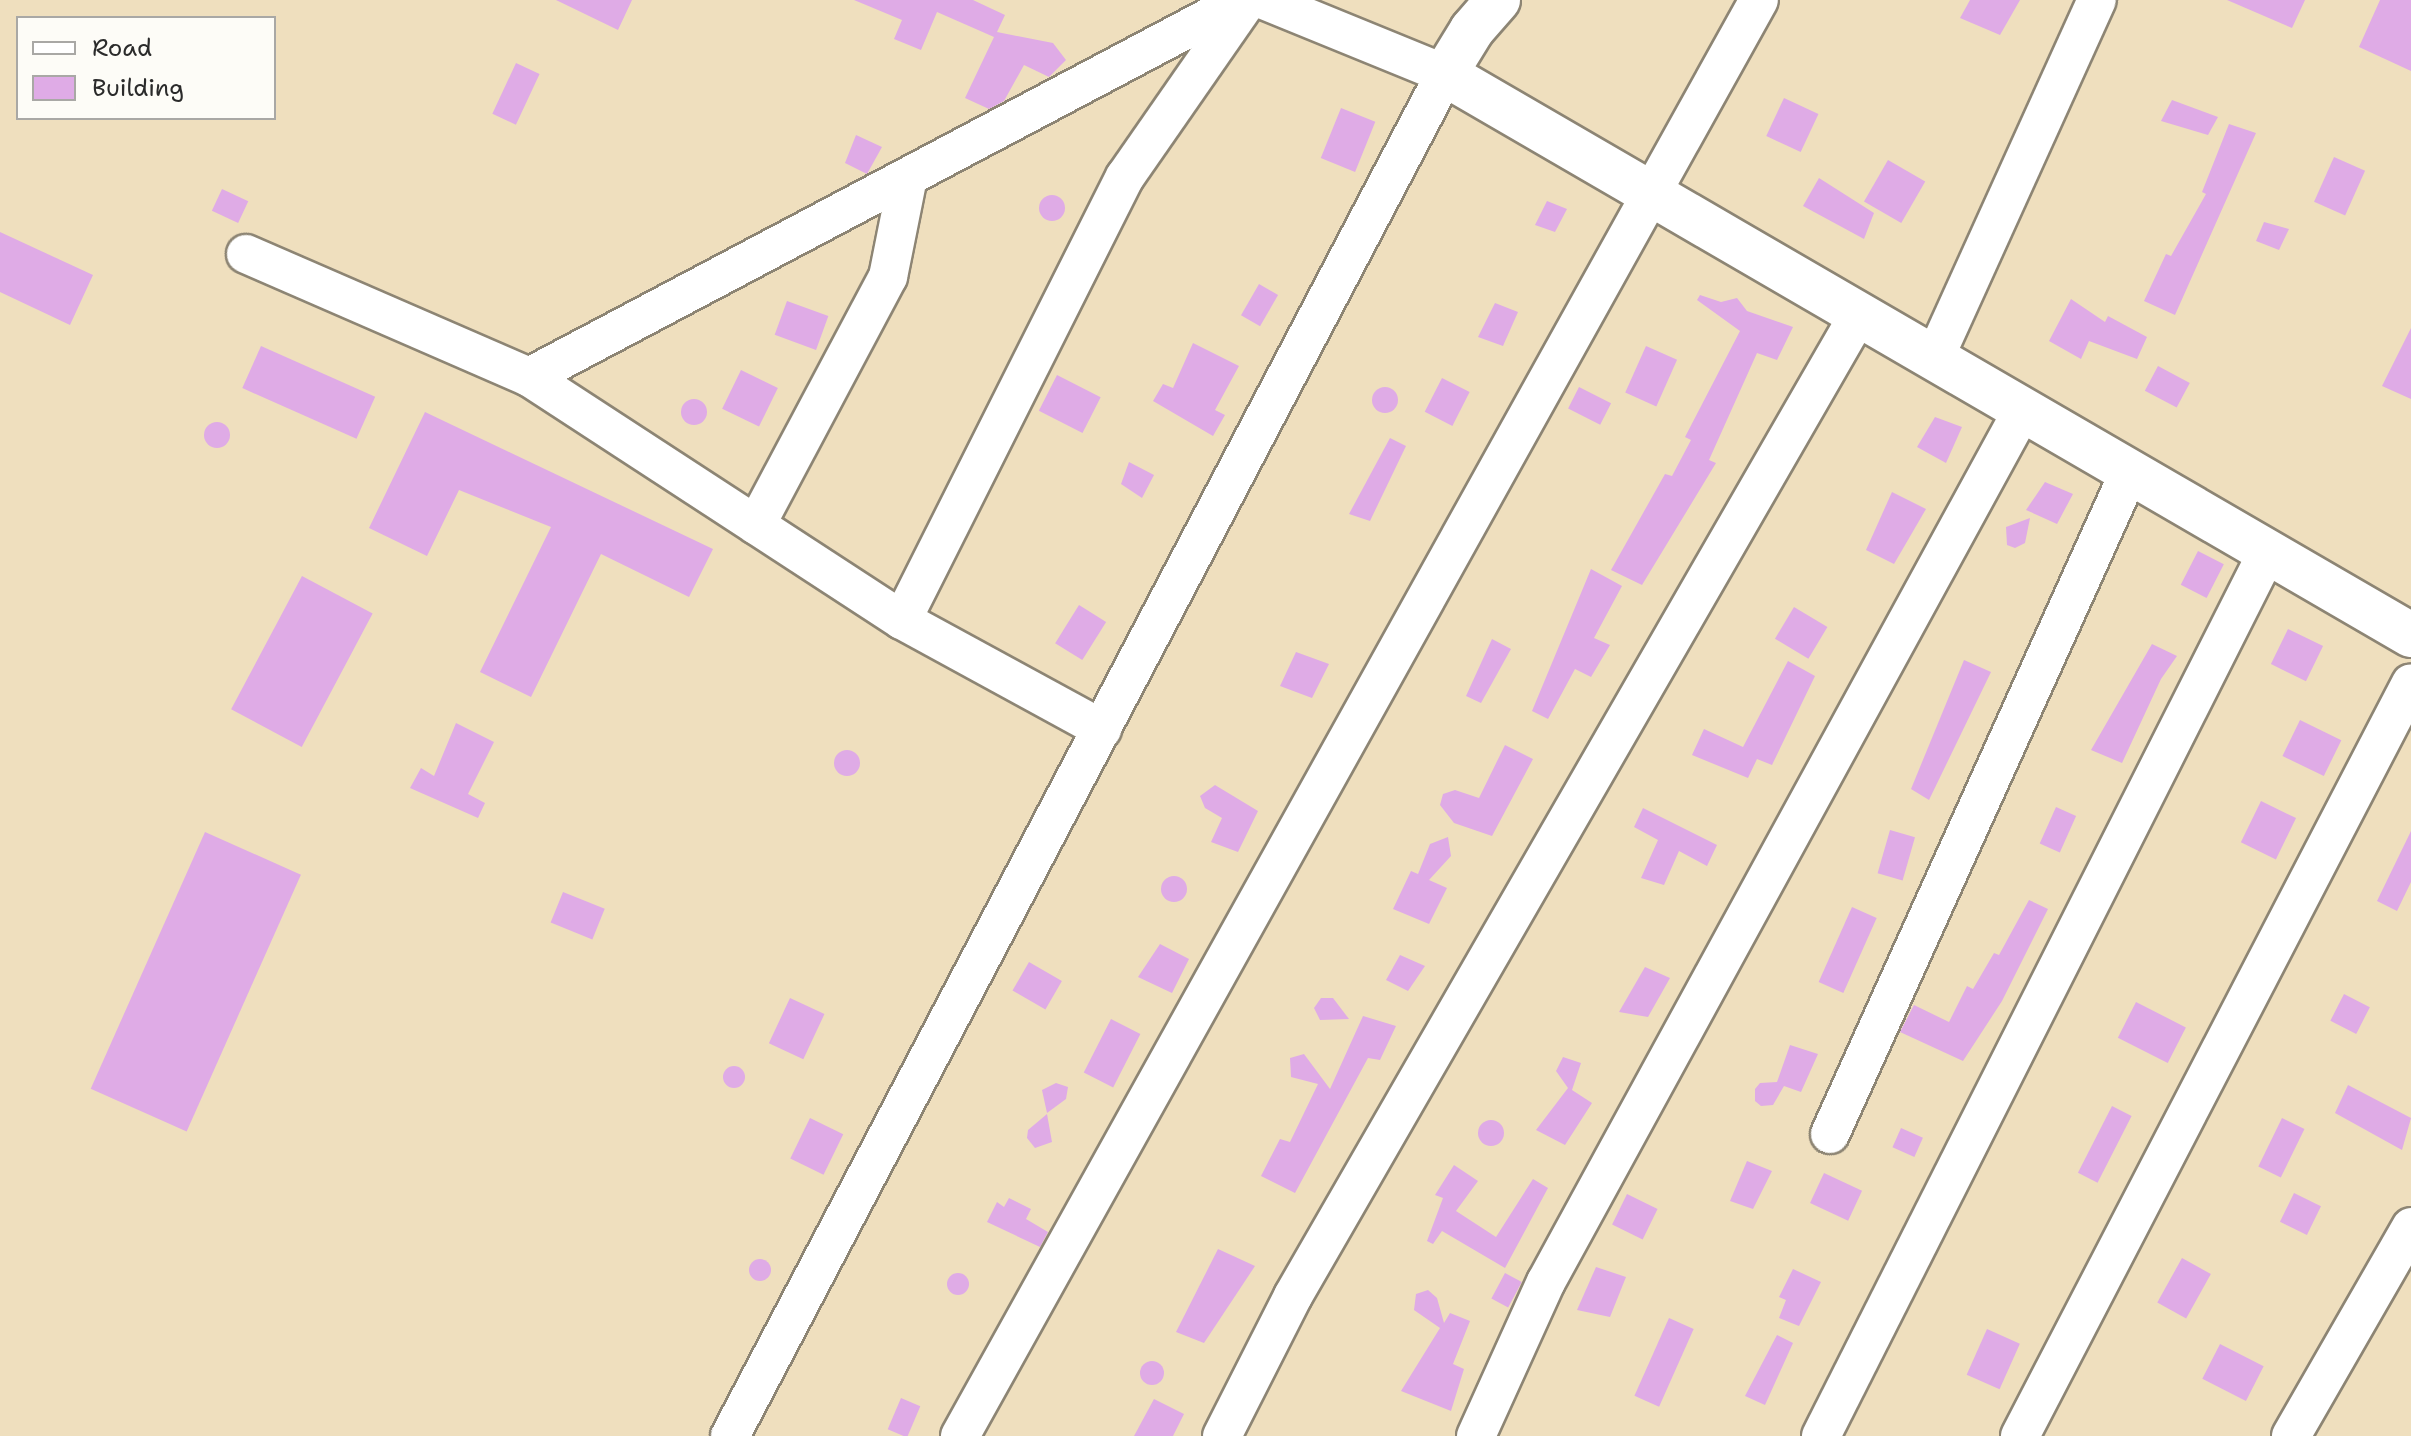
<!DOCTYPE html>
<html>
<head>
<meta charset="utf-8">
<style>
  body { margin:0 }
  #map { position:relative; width:2411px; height:1436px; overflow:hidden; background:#efdfbe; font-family:"Shantell Sans",sans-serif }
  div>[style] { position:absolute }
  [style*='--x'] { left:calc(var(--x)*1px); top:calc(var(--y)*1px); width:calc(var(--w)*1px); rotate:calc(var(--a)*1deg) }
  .building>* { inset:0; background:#dfabe6; transform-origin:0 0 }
  .round { border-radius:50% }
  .roads { filter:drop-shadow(2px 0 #8d8574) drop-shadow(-2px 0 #8d8574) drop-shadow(0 2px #8d8574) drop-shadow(0 -2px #8d8574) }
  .minor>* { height:38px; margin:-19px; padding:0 19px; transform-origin:19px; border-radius:19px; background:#fff }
  .major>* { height:44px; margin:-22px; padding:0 22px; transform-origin:22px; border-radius:22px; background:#fff }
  span { translate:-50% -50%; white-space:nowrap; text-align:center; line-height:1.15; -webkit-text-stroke:6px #fdfcf7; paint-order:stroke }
  .legend { position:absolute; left:16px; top:16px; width:260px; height:104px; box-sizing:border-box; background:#fdfcf7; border:2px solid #a9a8a5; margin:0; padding:10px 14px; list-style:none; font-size:24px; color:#2b2b2b }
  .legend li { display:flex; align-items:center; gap:16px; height:40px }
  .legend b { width:40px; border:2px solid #a9a8a5 }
</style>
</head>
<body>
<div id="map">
  <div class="building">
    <i style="clip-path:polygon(556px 0,632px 0,618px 30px)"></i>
    <i style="clip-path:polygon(854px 0,973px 0,1005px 15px,997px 32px,1053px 43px,1066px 60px,1049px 77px,1024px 65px,1004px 101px,989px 109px,965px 98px,994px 37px,937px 12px,921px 50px,894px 39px,902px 20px)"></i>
    <i style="clip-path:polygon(1970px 0,2020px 0,2000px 35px,1960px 18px)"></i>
    <i style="clip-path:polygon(2227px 0,2305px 0,2292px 28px)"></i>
    <i style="clip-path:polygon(2380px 0,2411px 0,2411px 71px,2359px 47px)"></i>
    <i style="left:516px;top:63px;width:26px;height:56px;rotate:25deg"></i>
    <i style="left:1784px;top:98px;width:38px;height:42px;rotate:25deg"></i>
    <i style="clip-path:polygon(2172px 100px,2218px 117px,2208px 135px,2161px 121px)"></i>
    <i style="left:1341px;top:108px;width:37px;height:54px;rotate:22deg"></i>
    <i style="clip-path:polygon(2229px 124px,2256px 133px,2175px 315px,2144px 301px,2166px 254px,2171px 256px,2206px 194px,2202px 192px)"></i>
    <i style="clip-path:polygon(856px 135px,882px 147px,867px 174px,845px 163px)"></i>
    <i style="left:2334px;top:157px;width:34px;height:49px;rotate:24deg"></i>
    <i style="left:1888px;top:160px;width:43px;height:48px;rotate:30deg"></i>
    <i style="clip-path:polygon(1819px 178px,1874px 213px,1864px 239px,1803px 206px)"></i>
    <i style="left:222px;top:189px;width:29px;height:24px;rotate:25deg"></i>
    <i class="round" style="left:1039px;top:195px;width:26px;height:26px"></i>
    <i style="clip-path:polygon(1547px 201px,1567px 209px,1555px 232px,1535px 225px)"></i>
    <i style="clip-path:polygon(2264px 222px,2289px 229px,2279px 250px,2256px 241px)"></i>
    <i style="clip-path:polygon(0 232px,93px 275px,70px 325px,0 292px)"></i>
    <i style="left:1259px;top:284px;width:22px;height:36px;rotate:30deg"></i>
    <i style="clip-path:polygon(1700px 295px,1721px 302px,1737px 298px,1747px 311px,1793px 327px,1777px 360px,1757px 353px,1709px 460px,1716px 463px,1642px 585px,1611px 570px,1665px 474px,1672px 476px,1691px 440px,1685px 437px,1740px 331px,1697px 300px)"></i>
    <i style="clip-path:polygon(2071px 299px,2105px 322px,2108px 316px,2147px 337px,2137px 359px,2089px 341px,2081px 359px,2049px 341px)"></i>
    <i style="left:787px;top:301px;width:44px;height:36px;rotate:20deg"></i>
    <i style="clip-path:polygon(1495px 303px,1518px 312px,1503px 346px,1478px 337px)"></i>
    <i style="clip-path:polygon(2411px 328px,2411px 399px,2382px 386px)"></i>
    <i style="clip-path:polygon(1193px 343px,1239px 366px,1215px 410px,1225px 415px,1213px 436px,1153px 401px,1163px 384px,1173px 388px)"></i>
    <i style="left:261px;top:346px;width:125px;height:46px;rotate:24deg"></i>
    <i style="left:1646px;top:346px;width:34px;height:51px;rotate:24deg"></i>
    <i style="left:2158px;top:366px;width:36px;height:28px;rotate:28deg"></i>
    <i style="left:741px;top:370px;width:41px;height:43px;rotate:26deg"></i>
    <i style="left:1057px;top:375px;width:49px;height:40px;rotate:27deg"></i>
    <i style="left:1442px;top:378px;width:31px;height:38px;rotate:27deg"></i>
    <i style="left:1579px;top:387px;width:36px;height:24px;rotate:27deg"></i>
    <i class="round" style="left:1372px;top:387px;width:26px;height:26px"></i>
    <i class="round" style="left:681px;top:399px;width:26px;height:26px"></i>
    <i style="clip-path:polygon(425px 412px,713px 549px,689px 597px,601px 554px,531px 697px,480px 672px,551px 527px,459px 490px,427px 556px,369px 528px)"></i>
    <i style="clip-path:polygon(1935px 417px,1962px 427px,1946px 463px,1917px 447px)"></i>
    <i class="round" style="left:204px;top:422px;width:26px;height:26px"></i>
    <i style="clip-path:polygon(1390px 438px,1406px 446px,1370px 521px,1349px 514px)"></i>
    <i style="clip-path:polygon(1129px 462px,1154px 475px,1142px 498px,1121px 484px)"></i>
    <i style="clip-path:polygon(2045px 482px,2073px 494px,2057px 524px,2026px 510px)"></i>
    <i style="clip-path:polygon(1892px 492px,1926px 509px,1894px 564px,1866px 550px)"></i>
    <i style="clip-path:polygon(2030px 518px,2025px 543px,2015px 548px,2007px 545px,2006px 527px)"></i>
    <i style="left:2198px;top:551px;width:29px;height:38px;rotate:27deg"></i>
    <i style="clip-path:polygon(1591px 569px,1622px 586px,1594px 638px,1610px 645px,1591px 677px,1575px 669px,1548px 719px,1532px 711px)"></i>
    <i style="left:302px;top:576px;width:80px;height:151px;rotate:28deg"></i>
    <i style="left:1079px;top:605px;width:32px;height:45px;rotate:32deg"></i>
    <i style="left:1794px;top:607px;width:39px;height:37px;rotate:31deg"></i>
    <i style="left:2288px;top:629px;width:39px;height:39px;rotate:26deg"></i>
    <i style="clip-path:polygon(1492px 639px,1511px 649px,1481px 703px,1466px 696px)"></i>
    <i style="clip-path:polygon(2152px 644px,2177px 656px,2161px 679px,2122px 763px,2091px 750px)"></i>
    <i style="clip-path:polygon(1296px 652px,1329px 664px,1312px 698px,1280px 686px)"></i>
    <i style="clip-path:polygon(1964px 660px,1991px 672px,1929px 800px,1911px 789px)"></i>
    <i style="clip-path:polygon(1788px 661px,1815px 676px,1772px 765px,1757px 759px,1748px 778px,1692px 755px,1704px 729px,1743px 747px)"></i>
    <i style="left:2300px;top:720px;width:46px;height:40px;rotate:26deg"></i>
    <i style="clip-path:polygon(456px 723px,494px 742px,468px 794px,485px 803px,478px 818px,410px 788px,421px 768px,434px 776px)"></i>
    <i style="clip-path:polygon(1505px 745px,1533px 759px,1492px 836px,1454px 823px,1440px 805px,1443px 794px,1455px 790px,1479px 798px)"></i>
    <i class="round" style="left:834px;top:750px;width:26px;height:26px"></i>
    <i style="clip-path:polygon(1215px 785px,1258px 811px,1238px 852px,1211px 842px,1222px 818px,1205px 808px,1200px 796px)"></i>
    <i style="left:2261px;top:801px;width:39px;height:46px;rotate:26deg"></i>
    <i style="left:2056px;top:807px;width:22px;height:40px;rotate:24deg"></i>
    <i style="clip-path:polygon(1643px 808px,1717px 845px,1707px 866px,1679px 851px,1664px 885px,1641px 878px,1658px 840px,1634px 827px)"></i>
    <i style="left:1890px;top:830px;width:26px;height:45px;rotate:16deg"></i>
    <i style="clip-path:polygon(2411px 831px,2411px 882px,2397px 911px,2377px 901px)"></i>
    <i style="left:205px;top:832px;width:105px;height:281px;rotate:24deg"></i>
    <i style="clip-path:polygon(1448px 837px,1451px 856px,1429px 880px,1447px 888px,1429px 924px,1393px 909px,1411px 871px,1418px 874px,1430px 844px)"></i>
    <i class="round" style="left:1161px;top:876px;width:26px;height:26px"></i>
    <i style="left:563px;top:892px;width:45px;height:33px;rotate:22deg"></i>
    <i style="clip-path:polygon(2029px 900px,2048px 909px,2002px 1001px,1963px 1061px,1900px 1032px,1914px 1005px,1949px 1022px,1967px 986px,1973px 989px,1994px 953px,1999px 955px)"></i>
    <i style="left:1852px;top:907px;width:27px;height:82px;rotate:24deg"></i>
    <i style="clip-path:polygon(1160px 944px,1189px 959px,1172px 993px,1138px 977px)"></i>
    <i style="clip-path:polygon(1400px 955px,1425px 966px,1408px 991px,1386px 980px)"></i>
    <i style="left:1029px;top:962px;width:38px;height:33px;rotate:30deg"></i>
    <i style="clip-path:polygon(1645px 967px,1670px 978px,1648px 1017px,1619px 1012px)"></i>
    <i style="left:2344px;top:994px;width:29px;height:30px;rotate:27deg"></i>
    <i style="left:790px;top:998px;width:38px;height:50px;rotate:25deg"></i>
    <i style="clip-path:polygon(1321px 998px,1333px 998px,1349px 1019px,1320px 1020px,1314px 1008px)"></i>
    <i style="left:2136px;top:1002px;width:56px;height:40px;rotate:27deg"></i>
    <i style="clip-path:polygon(1363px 1016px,1396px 1026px,1380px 1060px,1368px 1058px,1295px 1193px,1261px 1176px,1280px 1139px,1290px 1142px,1318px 1084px,1291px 1077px,1290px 1058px,1304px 1054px,1330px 1089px)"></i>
    <i style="left:1111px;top:1019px;width:33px;height:60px;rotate:27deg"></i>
    <i style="clip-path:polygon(1790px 1045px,1818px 1054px,1801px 1092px,1784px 1086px,1773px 1105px,1761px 1106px,1755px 1101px,1755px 1089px,1760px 1083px,1777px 1082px)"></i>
    <i style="clip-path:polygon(1563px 1057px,1581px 1063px,1572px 1090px,1592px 1103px,1565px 1145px,1536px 1130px,1568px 1088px,1556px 1071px)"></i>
    <i class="round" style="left:723px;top:1066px;width:22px;height:22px"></i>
    <i style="clip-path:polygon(1056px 1083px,1068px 1087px,1066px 1099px,1047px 1113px,1042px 1090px)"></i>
    <i style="clip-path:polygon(2348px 1085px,2411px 1118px,2402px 1150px,2335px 1113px)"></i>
    <i style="left:2112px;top:1106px;width:22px;height:75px;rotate:27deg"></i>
    <i style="clip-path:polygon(1047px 1114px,1052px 1142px,1035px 1148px,1027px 1138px,1028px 1130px)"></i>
    <i style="left:810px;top:1118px;width:37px;height:45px;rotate:26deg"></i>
    <i style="left:2282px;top:1118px;width:25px;height:54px;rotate:26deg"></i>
    <i class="round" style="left:1478px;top:1120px;width:26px;height:26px"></i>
    <i style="left:1901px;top:1128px;width:24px;height:21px;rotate:24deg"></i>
    <i style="clip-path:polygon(1747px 1161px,1772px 1171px,1753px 1209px,1730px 1201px)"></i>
    <i style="clip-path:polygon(1454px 1165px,1478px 1181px,1456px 1211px,1496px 1237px,1533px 1179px,1548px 1188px,1505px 1268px,1442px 1231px,1433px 1244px,1427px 1241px,1443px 1198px,1435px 1195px)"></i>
    <i style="left:1824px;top:1173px;width:42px;height:33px;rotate:25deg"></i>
    <i style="left:2294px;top:1193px;width:30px;height:32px;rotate:26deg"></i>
    <i style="left:1627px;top:1194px;width:34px;height:34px;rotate:26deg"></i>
    <i style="clip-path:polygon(1009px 1198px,1031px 1209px,1026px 1219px,1048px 1232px,1040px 1247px,987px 1222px,997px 1202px,1004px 1207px)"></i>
    <i style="clip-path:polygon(1218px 1249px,1255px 1266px,1204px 1343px,1176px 1332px)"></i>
    <i style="left:2182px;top:1258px;width:33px;height:51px;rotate:29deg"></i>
    <i class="round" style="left:749px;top:1259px;width:22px;height:22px"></i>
    <i style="clip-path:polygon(1596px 1267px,1626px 1277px,1610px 1317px,1577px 1310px)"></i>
    <i style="clip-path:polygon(1793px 1269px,1821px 1282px,1799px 1326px,1779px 1318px,1786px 1300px,1779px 1297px)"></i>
    <i class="round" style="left:947px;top:1273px;width:22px;height:22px"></i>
    <i style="left:1505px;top:1273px;width:19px;height:29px;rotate:28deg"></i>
    <i style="clip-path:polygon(1428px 1290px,1437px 1298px,1444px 1323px,1450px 1313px,1470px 1321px,1453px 1364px,1464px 1369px,1451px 1411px,1401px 1391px,1440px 1328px,1414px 1310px,1416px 1294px)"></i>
    <i style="left:1669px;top:1318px;width:27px;height:85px;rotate:24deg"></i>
    <i style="left:1987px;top:1329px;width:36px;height:50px;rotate:24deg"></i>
    <i style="clip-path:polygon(1777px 1335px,1793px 1343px,1765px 1405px,1745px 1396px)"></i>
    <i style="left:2220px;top:1344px;width:49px;height:39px;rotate:27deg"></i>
    <i class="round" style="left:1140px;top:1361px;width:24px;height:24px"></i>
    <i style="left:901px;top:1398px;width:21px;height:34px;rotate:23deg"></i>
    <i style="clip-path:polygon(1154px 1399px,1184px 1414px,1173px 1436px,1134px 1436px)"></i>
  </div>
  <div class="roads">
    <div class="minor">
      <i style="--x:246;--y:254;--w:309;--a:23.5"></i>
      <i style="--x:529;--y:377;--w:445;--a:33.1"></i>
      <i style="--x:902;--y:620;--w:228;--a:28.6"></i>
      <i style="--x:1934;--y:359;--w:394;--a:-65.6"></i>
      <i style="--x:529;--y:377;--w:807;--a:-27.87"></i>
      <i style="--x:756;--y:525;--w:281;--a:-62"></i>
      <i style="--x:888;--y:277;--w:102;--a:-78.7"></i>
      <i style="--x:902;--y:620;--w:496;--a:-63.3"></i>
      <i style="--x:1125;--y:177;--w:216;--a:-55.2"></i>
      <i style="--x:1830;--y:1134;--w:725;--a:-65.66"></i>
      <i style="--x:730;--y:1436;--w:1538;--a:-62.3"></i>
      <i style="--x:1445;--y:74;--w:196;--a:-157.8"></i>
      <i style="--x:960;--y:1436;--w:1643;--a:-60.91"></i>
      <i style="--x:1222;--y:1436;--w:157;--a:-63.1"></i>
      <i style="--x:1293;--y:1296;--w:1131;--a:-60.04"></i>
      <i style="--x:1476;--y:1436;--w:169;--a:-65.6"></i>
      <i style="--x:1546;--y:1282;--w:993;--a:-61.34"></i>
      <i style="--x:1821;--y:1436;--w:989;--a:-63.2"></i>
      <i style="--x:2020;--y:1436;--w:848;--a:-62.56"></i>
      <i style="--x:2291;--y:1436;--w:241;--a:-60.1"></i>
    </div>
    <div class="major">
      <i style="--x:1498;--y:0;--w:40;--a:131"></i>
      <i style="--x:1472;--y:30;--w:52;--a:121.5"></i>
      <i style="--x:1445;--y:74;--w:1117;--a:30.15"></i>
    </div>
  </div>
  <ul class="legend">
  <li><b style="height:10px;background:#fff"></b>Road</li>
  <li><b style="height:22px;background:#dfabe6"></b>Building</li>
  </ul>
</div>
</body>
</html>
